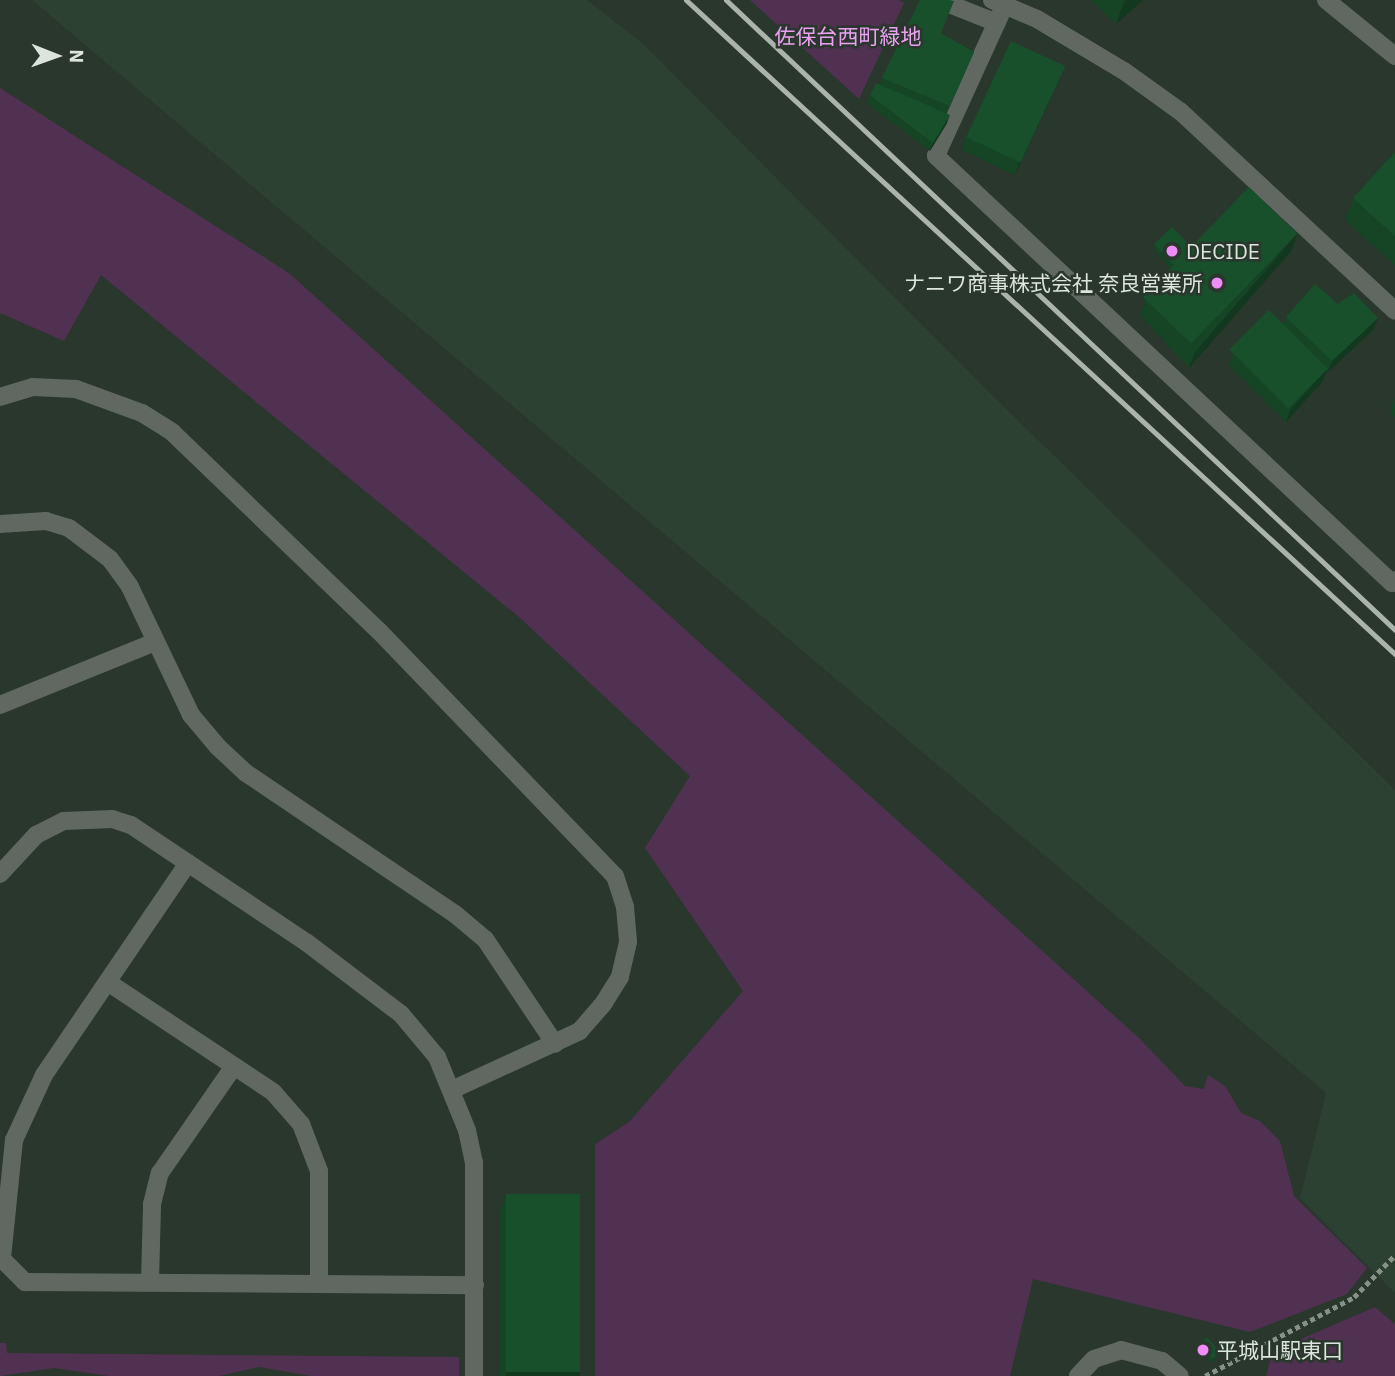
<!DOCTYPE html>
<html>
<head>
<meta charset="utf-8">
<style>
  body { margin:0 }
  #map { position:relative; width:1395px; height:1376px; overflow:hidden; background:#29372c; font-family:"IBM Plex Sans","Noto Sans JP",sans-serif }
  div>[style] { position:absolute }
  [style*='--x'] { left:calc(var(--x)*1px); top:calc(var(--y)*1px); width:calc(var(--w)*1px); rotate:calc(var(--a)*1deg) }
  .built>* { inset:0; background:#2d4132 }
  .green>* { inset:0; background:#503152 }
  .path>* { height:4.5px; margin-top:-2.25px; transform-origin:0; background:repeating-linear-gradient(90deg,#869188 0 5px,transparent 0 8.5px) }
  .minor>* { height:18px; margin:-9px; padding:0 9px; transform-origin:9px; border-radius:9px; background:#616862 }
  .rail>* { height:5px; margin:-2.5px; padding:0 2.5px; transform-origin:2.5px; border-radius:2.5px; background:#aab4ac }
  .wall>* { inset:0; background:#164526 }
  .shaded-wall>* { inset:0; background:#12381f; transform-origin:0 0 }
  .building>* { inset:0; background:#19502c; transform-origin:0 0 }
  .dots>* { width:19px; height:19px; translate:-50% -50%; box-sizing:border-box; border:4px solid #29372c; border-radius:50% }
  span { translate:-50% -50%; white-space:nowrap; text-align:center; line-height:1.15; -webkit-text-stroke:5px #29372c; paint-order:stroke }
  .park-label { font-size:21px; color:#eaa1f1 }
  .poi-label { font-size:21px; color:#dbe4dd }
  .left { translate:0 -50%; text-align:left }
  .right { translate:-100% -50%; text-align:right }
  .north { position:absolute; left:21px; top:21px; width:70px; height:70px; -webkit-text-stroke:5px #29372c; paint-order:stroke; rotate:91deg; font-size:19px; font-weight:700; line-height:28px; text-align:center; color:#dbe4dd }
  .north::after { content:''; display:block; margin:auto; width:24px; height:32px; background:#dbe4dd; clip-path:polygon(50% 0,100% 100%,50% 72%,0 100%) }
</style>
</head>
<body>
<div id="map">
  <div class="built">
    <i style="clip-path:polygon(32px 0,587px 0,641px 42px,990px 393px,1395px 790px,1395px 1293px,1300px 1198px,1326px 1093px)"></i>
  </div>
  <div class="green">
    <i style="clip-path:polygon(750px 0,898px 0,904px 3px,859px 99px)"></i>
    <i style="clip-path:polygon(0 88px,289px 273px,1139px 1038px,1185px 1086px,1204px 1089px,1208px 1075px,1225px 1086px,1241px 1113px,1260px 1121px,1280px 1141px,1294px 1196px,1367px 1268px,1347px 1294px,1250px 1332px,1033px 1279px,1010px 1376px,595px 1376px,595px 1144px,629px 1122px,743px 991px,645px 848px,690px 776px,519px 617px,101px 275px,64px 341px,0 313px)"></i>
    <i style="clip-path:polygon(1375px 1307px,1395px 1324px,1395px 1376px,1266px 1376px,1273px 1351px)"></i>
    <i style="clip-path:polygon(0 1343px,6px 1343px,7px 1353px,459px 1357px,459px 1376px,311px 1376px,259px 1367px,219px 1376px,109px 1376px,54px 1368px,0 1376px)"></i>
  </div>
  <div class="path">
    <i style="--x:1205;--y:1376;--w:169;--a:-27.9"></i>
    <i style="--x:1354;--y:1297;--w:59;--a:-45.7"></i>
  </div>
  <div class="minor">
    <i style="--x:939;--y:0;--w:62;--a:21.6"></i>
    <i style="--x:992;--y:0;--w:49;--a:22.9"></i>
    <i style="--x:1037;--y:19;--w:101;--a:30.9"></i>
    <i style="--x:1124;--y:71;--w:70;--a:35.7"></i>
    <i style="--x:1181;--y:112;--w:292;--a:42.9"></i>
    <i style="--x:1007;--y:0;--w:171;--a:114.5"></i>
    <i style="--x:936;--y:156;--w:625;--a:43.12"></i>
    <i style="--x:1392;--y:583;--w:4;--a:-45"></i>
    <i style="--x:1326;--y:0;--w:89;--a:39.1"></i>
    <i style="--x:0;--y:397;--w:34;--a:-17"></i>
    <i style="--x:33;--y:387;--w:43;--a:2.7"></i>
    <i style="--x:76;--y:389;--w:70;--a:20"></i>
    <i style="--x:142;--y:413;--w:36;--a:32"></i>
    <i style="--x:172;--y:432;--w:287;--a:43.9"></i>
    <i style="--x:379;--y:631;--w:340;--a:46.1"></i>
    <i style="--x:615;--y:876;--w:33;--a:72"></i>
    <i style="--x:625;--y:907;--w:35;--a:85"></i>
    <i style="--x:628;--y:942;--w:36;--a:103"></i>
    <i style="--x:620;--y:977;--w:31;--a:122"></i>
    <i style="--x:604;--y:1003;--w:37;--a:131"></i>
    <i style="--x:580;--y:1031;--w:141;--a:155.3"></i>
    <i style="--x:0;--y:524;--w:46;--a:-3.7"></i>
    <i style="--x:46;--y:521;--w:24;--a:17"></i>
    <i style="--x:69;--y:528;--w:51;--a:37.1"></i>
    <i style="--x:110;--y:559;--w:34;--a:54"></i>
    <i style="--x:130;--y:587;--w:142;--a:64.5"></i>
    <i style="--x:191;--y:715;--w:42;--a:49.8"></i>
    <i style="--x:218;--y:747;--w:38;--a:43"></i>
    <i style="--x:246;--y:773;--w:252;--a:34"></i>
    <i style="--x:455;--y:914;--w:39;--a:40"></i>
    <i style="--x:485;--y:939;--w:126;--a:56.3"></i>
    <i style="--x:0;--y:705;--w:165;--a:-22.1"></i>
    <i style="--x:188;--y:863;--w:256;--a:124.2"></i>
    <i style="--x:44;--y:1075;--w:72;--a:114.8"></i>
    <i style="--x:14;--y:1140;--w:120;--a:95.8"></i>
    <i style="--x:2;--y:1259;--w:33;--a:45"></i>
    <i style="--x:25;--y:1282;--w:450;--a:0.4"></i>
    <i style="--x:0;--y:874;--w:53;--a:-47.3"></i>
    <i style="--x:36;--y:835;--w:31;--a:-27"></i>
    <i style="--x:64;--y:821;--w:48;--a:-2.4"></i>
    <i style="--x:112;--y:819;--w:20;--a:18"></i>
    <i style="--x:131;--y:825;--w:211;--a:33.8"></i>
    <i style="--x:306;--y:942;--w:119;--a:37.2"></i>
    <i style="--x:401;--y:1014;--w:56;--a:50.1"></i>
    <i style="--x:437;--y:1057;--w:79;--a:67.7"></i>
    <i style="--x:467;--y:1130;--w:33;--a:78"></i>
    <i style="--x:474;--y:1162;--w:214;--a:90"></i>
    <i style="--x:109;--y:983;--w:197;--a:33.6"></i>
    <i style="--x:273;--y:1092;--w:43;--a:48.8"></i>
    <i style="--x:301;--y:1124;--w:50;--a:69"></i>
    <i style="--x:319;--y:1171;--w:113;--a:90"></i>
    <i style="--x:150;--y:1282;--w:78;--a:-88.5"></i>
    <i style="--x:152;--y:1204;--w:32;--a:-76"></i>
    <i style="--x:160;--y:1173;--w:130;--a:-55.3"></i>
    <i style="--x:1078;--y:1376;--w:23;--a:-47"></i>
    <i style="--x:1094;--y:1359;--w:28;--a:-18"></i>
    <i style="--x:1121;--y:1350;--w:42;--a:15"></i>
    <i style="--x:1162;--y:1361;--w:23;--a:40"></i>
  </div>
  <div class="rail">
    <i style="--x:686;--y:0;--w:965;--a:42.69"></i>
    <i style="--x:726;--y:0;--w:919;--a:43.28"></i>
  </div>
  <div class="wall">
    <i style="clip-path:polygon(1091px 0,1143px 0,1116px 24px)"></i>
    <i style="clip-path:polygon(941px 33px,974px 52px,947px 113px,947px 123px,930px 151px,867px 103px,870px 95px,880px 84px,882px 78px)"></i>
    <i style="clip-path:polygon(1060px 78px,1015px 175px,962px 150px,966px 137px)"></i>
    <i style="clip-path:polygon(1395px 152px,1395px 265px,1345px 220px,1353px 198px)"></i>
    <i style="clip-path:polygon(1155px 245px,1193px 249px,1292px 250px,1189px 368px,1140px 315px,1146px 300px,1172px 271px,1154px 249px)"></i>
    <i style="clip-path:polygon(1338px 304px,1378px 318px,1373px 330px,1327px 373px,1326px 372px,1323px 381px,1286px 422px,1229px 365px,1233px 353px,1284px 324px,1286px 317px)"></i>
    <i style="clip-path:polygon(1395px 398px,1395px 417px,1390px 412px)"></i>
    <i style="clip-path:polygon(506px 1194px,578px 1376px,500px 1376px,500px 1210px)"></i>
    <i style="clip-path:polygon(1199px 1344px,1219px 1356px,1211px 1363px,1197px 1348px)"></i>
  </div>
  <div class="shaded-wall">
    <i style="clip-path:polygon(1126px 0,1143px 0,1116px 24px,1124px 2px)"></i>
    <i style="clip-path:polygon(1065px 66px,1060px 78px,1015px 175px,1019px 163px)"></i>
    <i style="clip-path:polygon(950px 115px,947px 123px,930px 151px,933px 143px)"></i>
    <i style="clip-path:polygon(1297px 234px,1292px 250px,1189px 368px,1195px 352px)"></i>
    <i style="clip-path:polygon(1378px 318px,1373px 330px,1327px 373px,1332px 361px)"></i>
    <i style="clip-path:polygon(1327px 369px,1323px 381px,1286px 422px,1290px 410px)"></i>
    <i style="left:506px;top:1372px;width:74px;height:4px"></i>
  </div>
  <div class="building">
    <i style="clip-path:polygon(920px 0,949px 0,954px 1px,941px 33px,974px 52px,950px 106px,882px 78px)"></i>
    <i style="left:1011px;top:41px;width:60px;height:106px;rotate:25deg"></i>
    <i style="clip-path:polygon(876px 83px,950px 115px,933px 143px,870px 95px)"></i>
    <i style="clip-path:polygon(1395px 152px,1395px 236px,1353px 198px)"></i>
    <i style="left:1249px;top:187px;width:67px;height:153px;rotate:44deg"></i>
    <i style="left:1172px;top:227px;width:30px;height:25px;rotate:46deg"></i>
    <i style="clip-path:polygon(1315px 284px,1338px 304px,1354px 293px,1378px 318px,1332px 361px,1286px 317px)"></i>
    <i style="left:1269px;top:310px;width:83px;height:56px;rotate:45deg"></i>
    <i style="left:506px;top:1194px;width:74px;height:178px"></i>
    <i style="left:1207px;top:1337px;width:20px;height:11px;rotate:49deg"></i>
  </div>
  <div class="dots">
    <i style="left:1172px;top:251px;background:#ee8cf8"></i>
    <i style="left:1217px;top:283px;background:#ee8cf8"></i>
    <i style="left:1203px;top:1350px;background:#ee8cf8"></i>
  </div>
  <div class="park-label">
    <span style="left:848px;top:36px">佐保台西町緑地</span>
  </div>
  <div class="poi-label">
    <span class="left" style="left:1186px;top:251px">DECIDE</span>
    <span class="right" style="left:1203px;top:283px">ナニワ商事株式会社 奈良営業所</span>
    <span class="left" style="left:1217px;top:1350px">平城山駅東口</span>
  </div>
  <div class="north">N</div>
</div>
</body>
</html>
